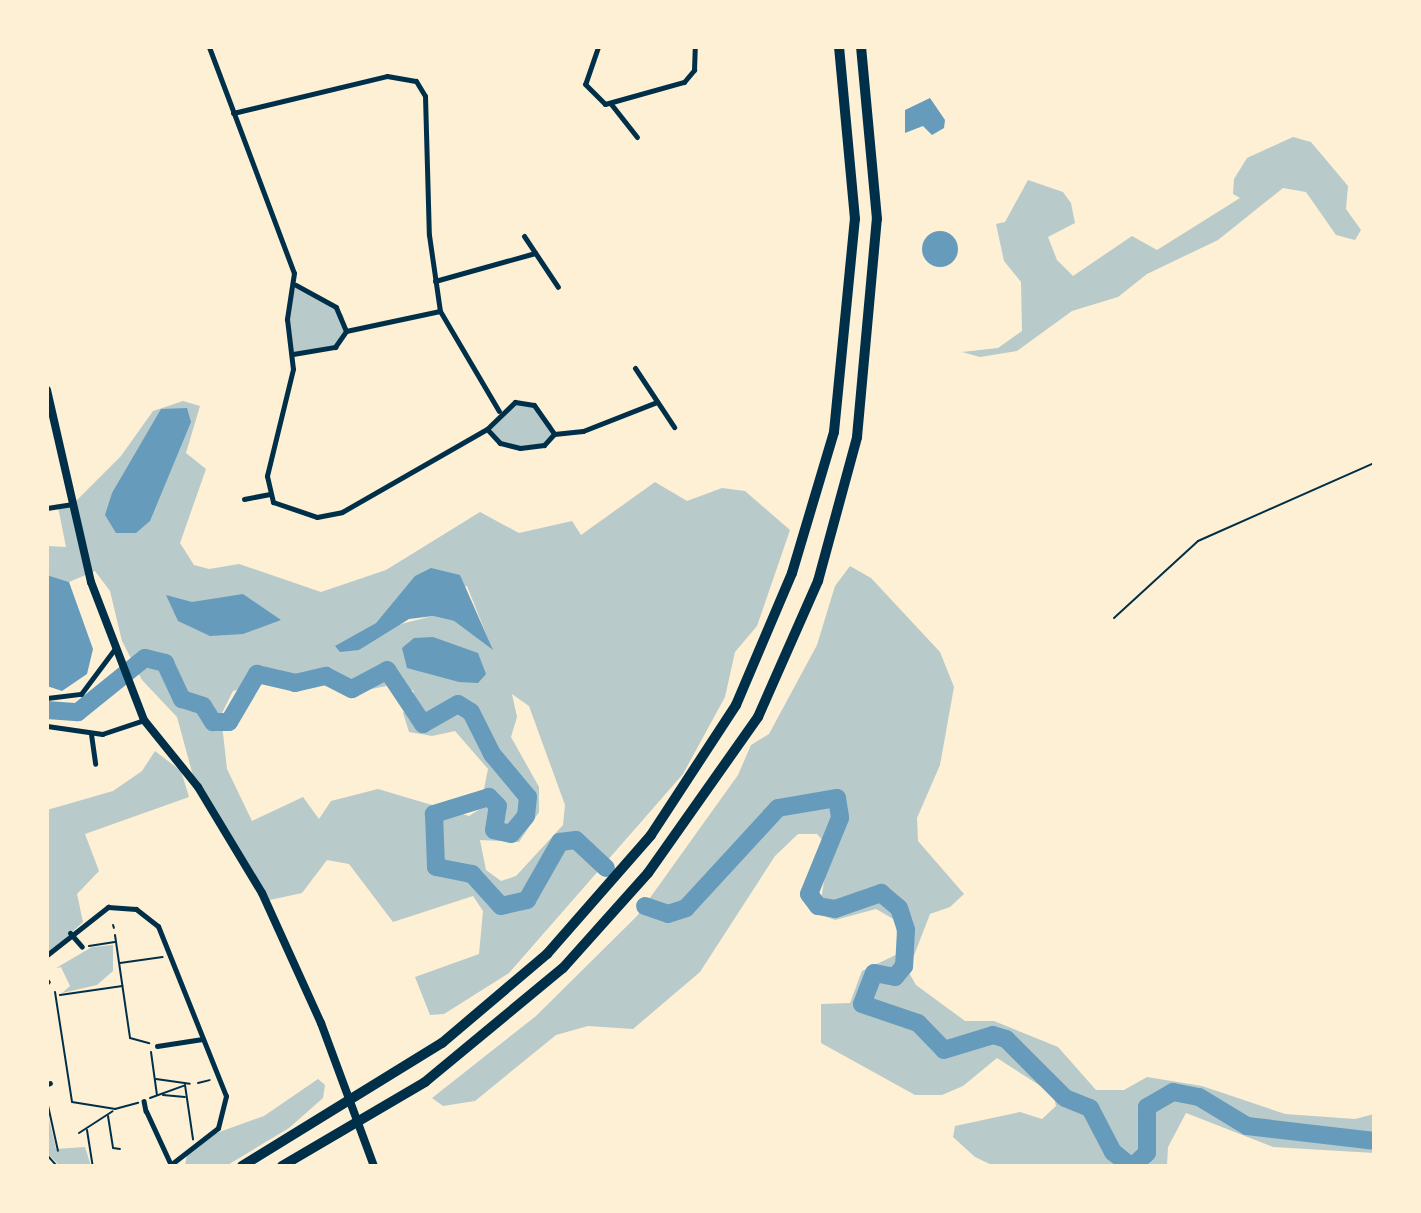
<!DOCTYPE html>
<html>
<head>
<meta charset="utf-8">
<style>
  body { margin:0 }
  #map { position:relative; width:1421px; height:1213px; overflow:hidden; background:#fdf0d5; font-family:"DM Sans",sans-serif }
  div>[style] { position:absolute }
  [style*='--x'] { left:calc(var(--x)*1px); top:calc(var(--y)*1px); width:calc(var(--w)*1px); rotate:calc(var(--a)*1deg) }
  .green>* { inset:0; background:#b9caca }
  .water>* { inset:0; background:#669bbc }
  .round { border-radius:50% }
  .river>* { height:18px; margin:-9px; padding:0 9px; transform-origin:9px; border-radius:9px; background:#669bbc }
  .path>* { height:2px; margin:-1px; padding:0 1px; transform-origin:1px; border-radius:1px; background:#003049 }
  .pedestrian>* { height:4.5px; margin:-2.25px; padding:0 2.25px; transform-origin:2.25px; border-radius:2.25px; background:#003049 }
  .minor>* { height:5px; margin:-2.5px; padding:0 2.5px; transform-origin:2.5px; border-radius:2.5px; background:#003049 }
  .secondary>* { height:8px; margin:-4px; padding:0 4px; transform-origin:4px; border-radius:4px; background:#003049 }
  .trunk>* { height:10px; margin:-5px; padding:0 5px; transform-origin:5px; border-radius:5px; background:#003049 }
  span { translate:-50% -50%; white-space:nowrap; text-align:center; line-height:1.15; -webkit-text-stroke:7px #fdf0d5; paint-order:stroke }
  .frame { position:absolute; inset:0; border:49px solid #fdf0d5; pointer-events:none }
</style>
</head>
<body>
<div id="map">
  <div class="green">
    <i style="clip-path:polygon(1293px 137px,1311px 142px,1348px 186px,1346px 209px,1361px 230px,1355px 240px,1336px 235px,1306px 192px,1283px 188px,1218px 240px,1147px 274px,1118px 297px,1072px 311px,1017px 351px,980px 357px,962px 352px,998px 348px,1022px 331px,1021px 282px,1004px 261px,996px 224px,1005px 222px,1028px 180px,1063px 192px,1071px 203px,1075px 223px,1048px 237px,1057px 260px,1073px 276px,1132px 236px,1157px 250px,1240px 198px,1233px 194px,1234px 179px,1247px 158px)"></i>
    <i style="clip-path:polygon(296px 285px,343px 315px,346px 331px,335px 347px,293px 354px,287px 319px)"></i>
    <i style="clip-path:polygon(evenodd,183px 401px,200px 406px,186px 453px,206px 469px,180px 543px,194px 565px,209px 569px,239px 564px,321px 592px,386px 570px,480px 512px,519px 533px,572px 521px,581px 535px,655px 482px,687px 501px,722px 488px,745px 491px,790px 530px,757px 626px,735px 652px,725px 697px,683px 774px,509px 973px,444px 1014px,430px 1015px,415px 977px,479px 954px,483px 911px,473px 896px,393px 922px,349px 864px,327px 860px,302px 893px,265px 901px,195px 783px,177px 717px,142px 680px,122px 641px,110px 591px,95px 571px,69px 582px,47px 575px,47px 546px,66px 547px,58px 507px,73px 504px,121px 456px,153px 411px,183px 401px,467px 586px,492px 649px,454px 621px,433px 616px,393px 626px,359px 650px,336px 646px,376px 623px,398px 597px,467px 586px,183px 401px,296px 675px,350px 693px,392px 685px,414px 691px,403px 713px,409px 732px,432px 736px,455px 731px,488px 769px,480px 809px,469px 816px,378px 789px,331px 801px,319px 819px,303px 797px,252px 821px,227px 769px,221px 715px,233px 691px,296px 675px,183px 401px,512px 694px,529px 706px,565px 805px,563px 825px,516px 876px,501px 881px,486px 870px,480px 840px,519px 842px,539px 812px,539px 787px,511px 737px,517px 717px,512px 694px)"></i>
    <i style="clip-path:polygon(515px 402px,534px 405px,552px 425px,554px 434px,544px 445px,507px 447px,487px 429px)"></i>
    <i style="clip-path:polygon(850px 566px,871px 578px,940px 652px,954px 687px,940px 765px,917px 818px,918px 841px,964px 894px,950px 907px,930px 914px,908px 971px,916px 985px,965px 1021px,994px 1021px,1058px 1047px,1096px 1090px,1124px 1090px,1147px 1077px,1202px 1086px,1285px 1114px,1355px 1119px,1374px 1114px,1374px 1153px,1273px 1147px,1186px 1113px,1168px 1147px,1167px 1166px,994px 1166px,975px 1157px,953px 1137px,955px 1126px,1020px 1112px,1042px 1119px,1056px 1106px,1053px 1094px,997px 1058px,963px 1086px,942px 1095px,915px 1095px,821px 1043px,821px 1004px,850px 1003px,862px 971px,900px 953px,895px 920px,876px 909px,835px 920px,819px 914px,829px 848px,817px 834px,798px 834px,775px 856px,700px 972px,633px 1029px,588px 1026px,556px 1035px,475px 1101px,443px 1106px,432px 1098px,536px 1016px,637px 916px,738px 775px,751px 745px,769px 734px,817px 645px,835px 586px)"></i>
    <i style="clip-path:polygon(155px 751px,181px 771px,189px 797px,85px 834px,99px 871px,77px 894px,83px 922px,47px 955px,47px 810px,113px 791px,142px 771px)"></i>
    <i style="clip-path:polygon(92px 947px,113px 945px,113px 971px,97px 985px,62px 993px,70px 986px,61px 967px,56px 968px)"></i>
    <i style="clip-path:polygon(318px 1079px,325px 1085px,323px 1098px,289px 1128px,226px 1166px,185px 1166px,187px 1154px,211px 1135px,264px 1116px)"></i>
    <i style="clip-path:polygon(47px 1111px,56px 1149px,85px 1147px,91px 1166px,60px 1166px,47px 1153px)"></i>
  </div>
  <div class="water">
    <i style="clip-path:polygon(930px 98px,945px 120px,944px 128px,932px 135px,923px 126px,905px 133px,905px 110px)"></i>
    <i class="round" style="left:922px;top:231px;width:36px;height:36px"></i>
    <i style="clip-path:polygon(187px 408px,191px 422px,150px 521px,136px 533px,116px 533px,105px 515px,112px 493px,161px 409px)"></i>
    <i style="clip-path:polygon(431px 568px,460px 575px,493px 650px,454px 621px,433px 616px,409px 619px,359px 650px,340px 652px,335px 646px,376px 623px,415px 576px)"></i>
    <i style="clip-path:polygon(47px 575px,69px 582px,93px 649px,87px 674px,62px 691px,47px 686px)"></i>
    <i style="clip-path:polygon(243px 594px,281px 620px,243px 634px,210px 636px,178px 621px,166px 595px,192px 602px)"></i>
    <i style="clip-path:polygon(433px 637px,478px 653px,486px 674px,478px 683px,459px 682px,407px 668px,402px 648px,414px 638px)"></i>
  </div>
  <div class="river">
    <i style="--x:47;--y:710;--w:31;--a:4"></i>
    <i style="--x:78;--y:712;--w:86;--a:-38.9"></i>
    <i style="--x:145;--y:658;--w:21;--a:14"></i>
    <i style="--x:165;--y:663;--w:40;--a:65"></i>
    <i style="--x:182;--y:699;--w:22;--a:18"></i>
    <i style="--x:203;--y:706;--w:19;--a:58"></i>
    <i style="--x:213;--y:722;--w:16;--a:0"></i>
    <i style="--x:229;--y:722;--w:56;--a:-59.7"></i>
    <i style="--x:257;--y:674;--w:39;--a:13"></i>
    <i style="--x:295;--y:683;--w:32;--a:-13"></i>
    <i style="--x:326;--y:676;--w:29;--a:27"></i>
    <i style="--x:352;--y:689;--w:40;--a:-28"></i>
    <i style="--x:387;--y:670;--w:65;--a:56.3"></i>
    <i style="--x:423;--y:724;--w:40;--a:-29.7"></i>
    <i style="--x:458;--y:704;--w:15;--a:32"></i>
    <i style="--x:471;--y:712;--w:47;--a:63.4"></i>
    <i style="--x:492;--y:754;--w:56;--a:50.1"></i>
    <i style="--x:528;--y:797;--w:19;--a:96"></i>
    <i style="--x:526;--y:816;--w:23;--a:130"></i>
    <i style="--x:511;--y:834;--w:17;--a:-167"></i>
    <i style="--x:494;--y:830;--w:24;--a:-81"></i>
    <i style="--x:498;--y:806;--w:13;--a:-135"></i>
    <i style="--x:489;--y:797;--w:58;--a:162.8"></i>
    <i style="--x:434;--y:814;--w:53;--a:87.8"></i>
    <i style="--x:436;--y:867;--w:37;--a:11"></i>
    <i style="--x:472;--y:874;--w:43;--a:47.8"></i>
    <i style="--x:501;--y:906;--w:27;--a:-13"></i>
    <i style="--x:527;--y:900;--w:67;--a:-60.4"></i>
    <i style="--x:560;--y:842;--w:16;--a:-7"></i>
    <i style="--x:576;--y:840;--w:41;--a:43"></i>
    <i style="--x:645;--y:906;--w:24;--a:19"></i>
    <i style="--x:668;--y:914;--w:19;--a:-18"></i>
    <i style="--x:686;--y:908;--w:136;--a:-47.4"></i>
    <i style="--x:778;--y:808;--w:60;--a:-9.6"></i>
    <i style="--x:837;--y:798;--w:20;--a:81"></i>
    <i style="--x:840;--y:818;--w:82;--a:112.2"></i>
    <i style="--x:809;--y:894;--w:15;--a:53"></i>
    <i style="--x:818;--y:906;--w:17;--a:10"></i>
    <i style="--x:835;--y:909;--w:49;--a:-19.2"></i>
    <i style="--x:881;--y:893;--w:23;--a:40"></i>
    <i style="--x:899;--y:908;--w:23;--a:72"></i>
    <i style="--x:906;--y:930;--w:36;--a:93"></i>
    <i style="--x:904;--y:966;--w:14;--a:129"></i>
    <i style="--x:895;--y:977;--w:21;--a:-169"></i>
    <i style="--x:874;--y:973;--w:33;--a:111"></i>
    <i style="--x:862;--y:1004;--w:59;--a:18.7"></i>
    <i style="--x:918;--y:1023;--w:37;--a:46"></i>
    <i style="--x:944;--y:1050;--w:51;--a:-17"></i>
    <i style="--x:993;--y:1035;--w:14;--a:17"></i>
    <i style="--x:1006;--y:1039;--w:83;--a:45"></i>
    <i style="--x:1065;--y:1098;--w:27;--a:22"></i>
    <i style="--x:1090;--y:1108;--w:50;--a:62.4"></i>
    <i style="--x:1113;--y:1152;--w:22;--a:39"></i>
    <i style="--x:1133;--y:1166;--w:19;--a:-43"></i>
    <i style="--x:1147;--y:1153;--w:46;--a:-90"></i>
    <i style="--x:1147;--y:1107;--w:30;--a:-30"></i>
    <i style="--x:1173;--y:1092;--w:26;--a:11"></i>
    <i style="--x:1199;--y:1097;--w:56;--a:31.1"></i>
    <i style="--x:1247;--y:1126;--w:128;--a:6.7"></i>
  </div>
  <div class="path">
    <i style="--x:1114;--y:618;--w:114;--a:-42.5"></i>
    <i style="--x:1198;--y:541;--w:193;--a:-23.9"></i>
    <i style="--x:113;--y:925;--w:3;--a:72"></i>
    <i style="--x:115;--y:935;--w:104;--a:81.7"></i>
    <i style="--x:130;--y:1038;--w:20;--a:15"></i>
    <i style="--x:89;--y:946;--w:26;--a:-9"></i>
    <i style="--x:120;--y:963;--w:43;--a:-7.9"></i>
    <i style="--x:55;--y:992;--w:111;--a:81.2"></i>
    <i style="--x:72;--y:1102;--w:44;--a:9.2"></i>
    <i style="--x:115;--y:1109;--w:24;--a:-15"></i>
    <i style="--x:60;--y:995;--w:63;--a:-8.3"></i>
    <i style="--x:151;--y:1052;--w:43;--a:82.1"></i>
    <i style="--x:156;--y:1079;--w:34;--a:8"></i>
    <i style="--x:198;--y:1083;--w:12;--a:-14"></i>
    <i style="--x:163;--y:1095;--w:22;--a:5"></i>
    <i style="--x:150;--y:1098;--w:37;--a:-20"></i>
    <i style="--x:185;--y:1085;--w:55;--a:81.6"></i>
    <i style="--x:47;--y:1101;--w:51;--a:77.6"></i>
    <i style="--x:108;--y:1116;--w:32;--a:81"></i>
    <i style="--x:113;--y:1148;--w:7;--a:8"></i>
    <i style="--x:87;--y:1130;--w:36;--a:81"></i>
    <i style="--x:79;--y:1133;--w:40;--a:-32.9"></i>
    <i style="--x:47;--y:1155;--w:15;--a:48"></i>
  </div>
  <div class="pedestrian">
    <i style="--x:144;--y:1101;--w:10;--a:79"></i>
  </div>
  <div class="minor">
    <i style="--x:209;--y:47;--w:241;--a:69.4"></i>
    <i style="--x:294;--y:273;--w:47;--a:98.7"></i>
    <i style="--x:287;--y:319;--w:50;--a:83.2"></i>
    <i style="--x:293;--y:369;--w:110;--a:103.7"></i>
    <i style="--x:267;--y:476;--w:27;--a:77"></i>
    <i style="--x:273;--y:502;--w:46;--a:18.8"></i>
    <i style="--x:317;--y:517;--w:25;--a:-11"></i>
    <i style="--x:342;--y:512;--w:167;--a:-29.8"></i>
    <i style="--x:487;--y:429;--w:39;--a:-44"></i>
    <i style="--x:515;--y:402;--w:19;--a:9"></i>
    <i style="--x:534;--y:405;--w:35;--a:55"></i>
    <i style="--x:554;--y:434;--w:15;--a:132"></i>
    <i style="--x:544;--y:445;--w:24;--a:173"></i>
    <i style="--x:520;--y:448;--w:21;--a:-166"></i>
    <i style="--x:500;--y:443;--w:19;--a:-133"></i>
    <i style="--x:598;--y:47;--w:39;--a:109"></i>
    <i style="--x:585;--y:84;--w:28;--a:45"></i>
    <i style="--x:605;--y:104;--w:82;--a:-15.6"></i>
    <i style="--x:684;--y:82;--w:16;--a:-50"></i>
    <i style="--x:694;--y:70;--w:23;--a:-88"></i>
    <i style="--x:611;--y:104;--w:42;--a:51.8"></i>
    <i style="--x:233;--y:113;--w:158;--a:-13.5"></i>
    <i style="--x:387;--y:76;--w:29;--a:10"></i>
    <i style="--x:416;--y:81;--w:17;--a:59"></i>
    <i style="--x:425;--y:96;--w:139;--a:88.4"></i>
    <i style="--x:429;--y:235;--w:77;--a:81.8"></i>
    <i style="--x:440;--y:311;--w:116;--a:59.5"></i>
    <i style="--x:524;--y:236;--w:61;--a:56.3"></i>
    <i style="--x:435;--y:281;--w:104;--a:-15.6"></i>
    <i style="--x:346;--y:331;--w:96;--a:-12"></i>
    <i style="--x:293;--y:354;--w:43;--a:-9.5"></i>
    <i style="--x:335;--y:347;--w:19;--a:-55"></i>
    <i style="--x:346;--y:331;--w:26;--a:-113"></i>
    <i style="--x:336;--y:307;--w:46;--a:-151.2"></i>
    <i style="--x:635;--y:368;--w:71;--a:56.5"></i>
    <i style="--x:554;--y:434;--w:29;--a:-6"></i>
    <i style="--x:583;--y:431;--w:79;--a:-21.4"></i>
    <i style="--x:244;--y:499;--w:25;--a:-11"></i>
    <i style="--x:47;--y:508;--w:26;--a:-9"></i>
    <i style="--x:47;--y:698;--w:34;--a:-7"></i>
    <i style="--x:81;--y:694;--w:59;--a:-53.3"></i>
    <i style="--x:47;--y:726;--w:56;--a:8.3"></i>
    <i style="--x:102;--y:734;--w:44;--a:-18.4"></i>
    <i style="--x:91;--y:734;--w:30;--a:82"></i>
    <i style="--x:70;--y:933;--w:18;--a:49"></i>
    <i style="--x:47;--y:955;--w:78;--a:-38.2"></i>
    <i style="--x:108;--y:907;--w:28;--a:4"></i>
    <i style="--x:136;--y:909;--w:28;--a:38"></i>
    <i style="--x:158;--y:926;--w:183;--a:68.2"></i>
    <i style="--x:226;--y:1096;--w:33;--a:104"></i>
    <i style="--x:218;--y:1128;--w:62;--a:142.2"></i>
    <i style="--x:47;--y:981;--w:1;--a:45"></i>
    <i style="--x:157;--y:1046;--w:46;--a:-8.8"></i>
    <i style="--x:47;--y:1084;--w:3;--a:-18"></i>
    <i style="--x:146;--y:1111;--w:60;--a:65.2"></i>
  </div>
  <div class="secondary">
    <i style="--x:47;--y:390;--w:197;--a:77.1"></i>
    <i style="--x:91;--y:582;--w:148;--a:69"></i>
    <i style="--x:144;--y:720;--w:86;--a:51.1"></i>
    <i style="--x:198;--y:787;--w:124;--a:58.9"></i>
    <i style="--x:262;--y:893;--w:143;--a:65.6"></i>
    <i style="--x:321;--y:1023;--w:153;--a:69.7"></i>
  </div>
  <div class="trunk">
    <i style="--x:242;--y:1166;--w:235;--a:-31.6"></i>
    <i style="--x:442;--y:1043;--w:138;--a:-40.3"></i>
    <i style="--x:547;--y:954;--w:158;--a:-48.8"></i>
    <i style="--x:651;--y:835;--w:155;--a:-56.8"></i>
    <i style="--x:736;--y:705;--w:143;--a:-67"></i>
    <i style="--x:792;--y:573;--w:147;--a:-73.4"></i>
    <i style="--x:834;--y:432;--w:214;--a:-84.4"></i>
    <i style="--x:855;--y:219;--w:173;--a:-95.3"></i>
    <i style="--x:282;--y:1166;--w:166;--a:-30.4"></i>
    <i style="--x:425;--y:1082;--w:179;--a:-39.6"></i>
    <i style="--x:563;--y:968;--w:127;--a:-48.2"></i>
    <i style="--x:648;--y:873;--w:191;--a:-54.8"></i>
    <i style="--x:758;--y:717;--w:149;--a:-66.2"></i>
    <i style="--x:818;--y:581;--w:149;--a:-74.8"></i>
    <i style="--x:857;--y:437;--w:219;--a:-84.8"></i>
    <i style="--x:877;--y:219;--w:173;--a:-95.3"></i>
  </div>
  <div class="frame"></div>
</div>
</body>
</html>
